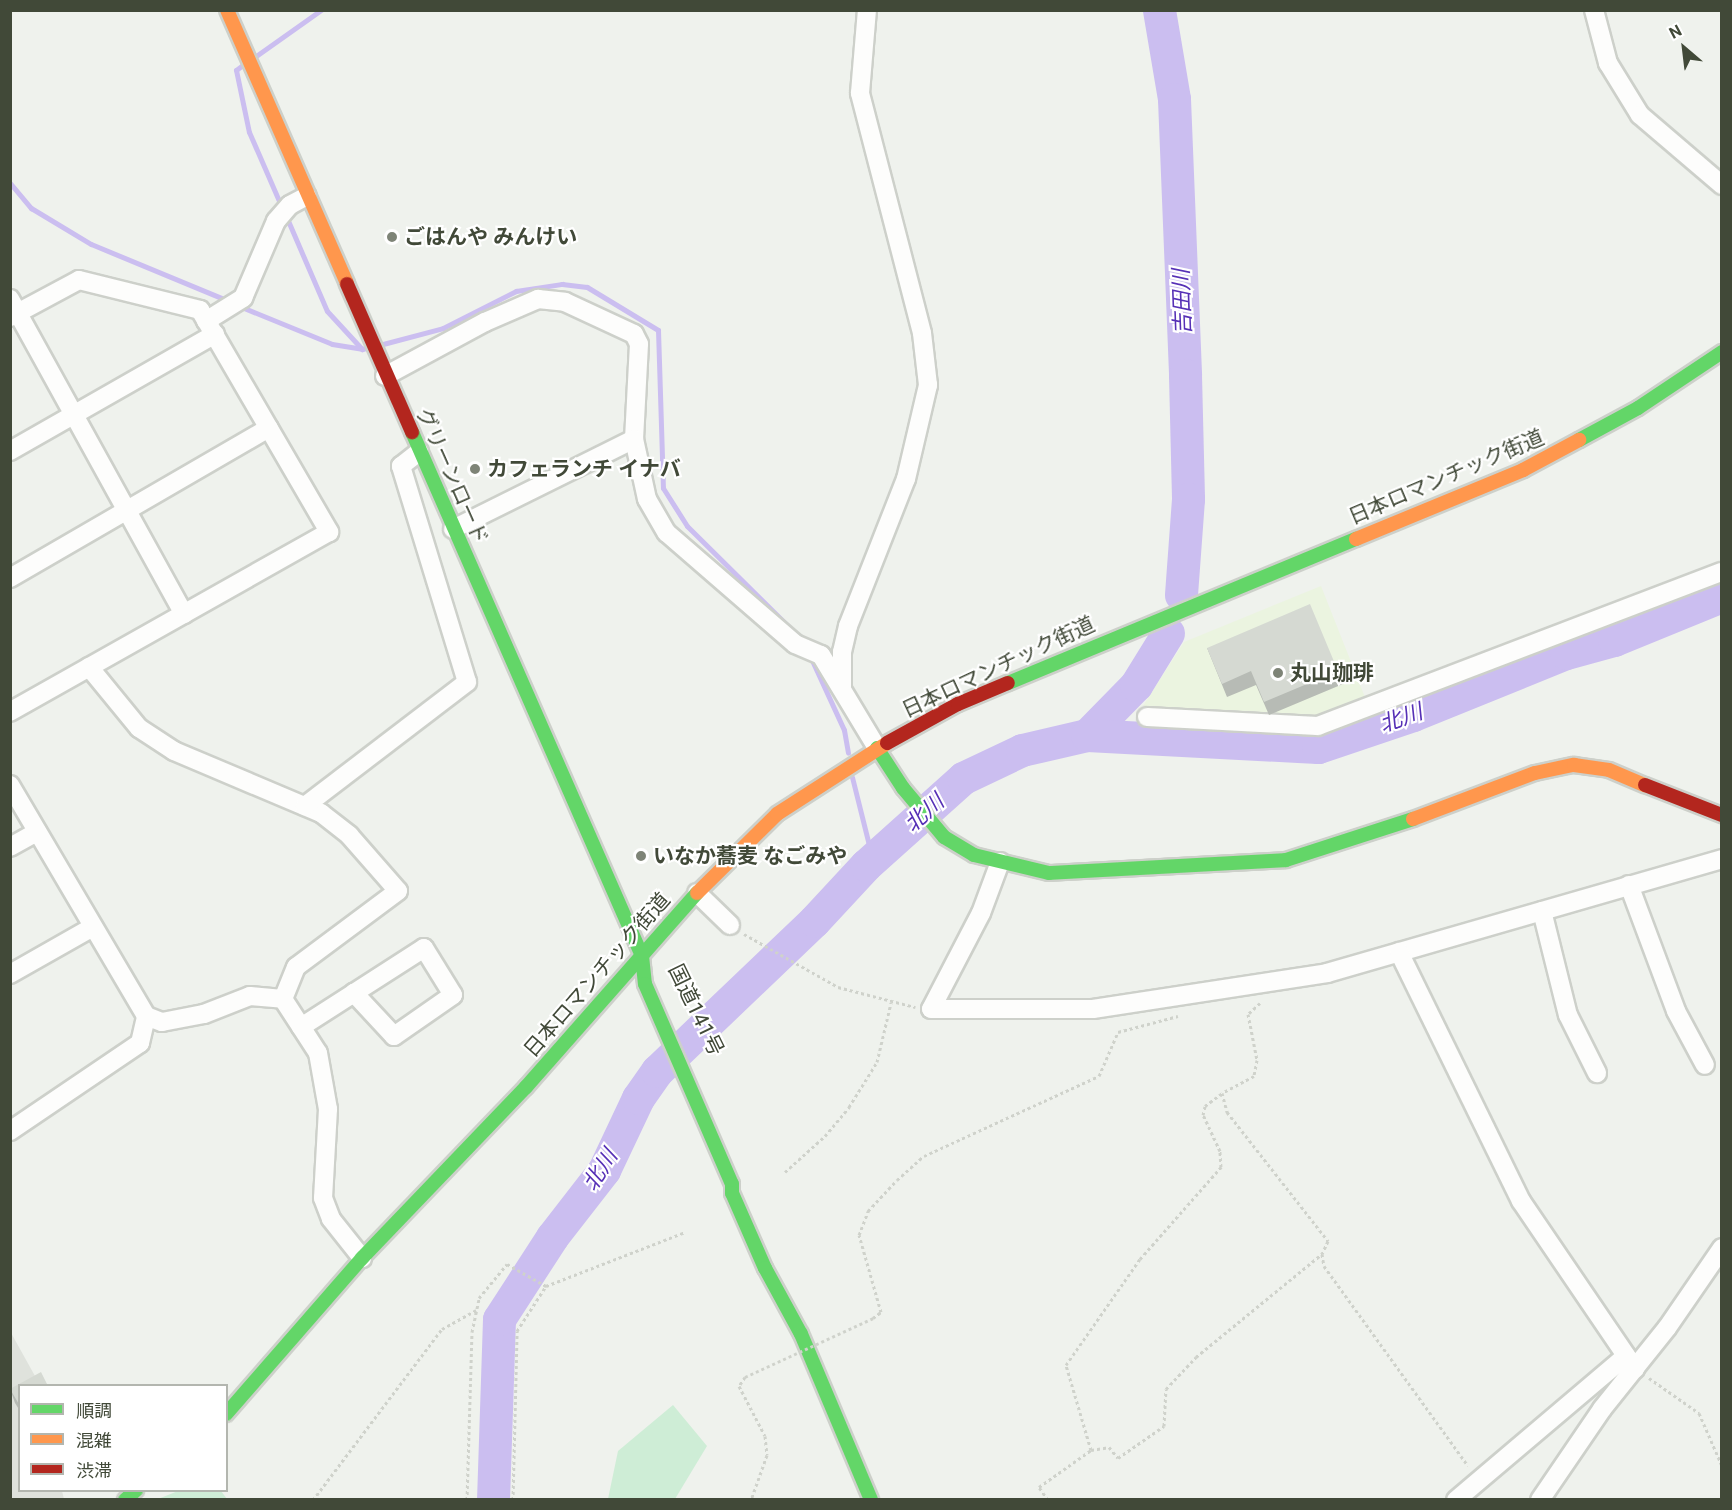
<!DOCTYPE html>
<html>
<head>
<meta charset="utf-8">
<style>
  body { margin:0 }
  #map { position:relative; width:1732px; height:1510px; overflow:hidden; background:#eff2ed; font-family:Roboto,"Noto Sans JP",sans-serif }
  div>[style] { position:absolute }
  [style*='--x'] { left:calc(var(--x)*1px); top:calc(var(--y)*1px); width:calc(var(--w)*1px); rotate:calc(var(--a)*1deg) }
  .commercial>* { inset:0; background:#ebf4e0 }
  .green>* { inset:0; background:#ceedd6 }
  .parking>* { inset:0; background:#dfe2dc }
  .stream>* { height:5px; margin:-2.5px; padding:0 2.5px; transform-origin:2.5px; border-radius:2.5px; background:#cbbef0 }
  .river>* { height:33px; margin:-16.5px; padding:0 16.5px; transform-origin:16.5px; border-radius:16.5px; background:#cbbef0 }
  .path>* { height:3px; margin-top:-1.5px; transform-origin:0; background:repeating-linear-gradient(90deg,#cfd2cb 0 3px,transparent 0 6px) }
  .roads { filter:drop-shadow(2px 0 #cdd0ca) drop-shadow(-2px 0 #cdd0ca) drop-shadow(0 2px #cdd0ca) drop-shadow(0 -2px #cdd0ca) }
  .street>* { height:18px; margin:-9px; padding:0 9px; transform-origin:9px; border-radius:9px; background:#fdfdfc }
  .fast>* { height:14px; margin:-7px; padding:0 7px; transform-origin:7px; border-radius:7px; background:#63d668 }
  .slow>* { height:14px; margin:-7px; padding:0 7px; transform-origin:7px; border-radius:7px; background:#ff974d }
  .jam>* { height:14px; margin:-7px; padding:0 7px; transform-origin:7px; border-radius:7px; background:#b3261e }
  .path-bridge>* { height:3px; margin-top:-1.5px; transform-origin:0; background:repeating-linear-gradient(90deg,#cfd2cb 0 3px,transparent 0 6px) }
  .wall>* { inset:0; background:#b7bbb5 }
  .building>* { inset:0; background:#d5d9d2 }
  .dots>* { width:16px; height:16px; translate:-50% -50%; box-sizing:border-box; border:3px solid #fff; border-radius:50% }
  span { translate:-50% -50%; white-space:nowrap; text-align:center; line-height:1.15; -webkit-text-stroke:4.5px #fff; paint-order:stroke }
  .poi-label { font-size:21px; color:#414938; font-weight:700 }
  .left { translate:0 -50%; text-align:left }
  .street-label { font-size:21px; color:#414938 }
  .water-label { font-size:22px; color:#5630b6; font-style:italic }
  .frame { position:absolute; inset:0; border:12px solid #414938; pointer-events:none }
  .legend { position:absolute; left:18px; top:1384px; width:210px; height:108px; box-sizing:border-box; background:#fff; border:2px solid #b3b6af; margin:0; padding:8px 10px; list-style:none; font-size:18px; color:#414938 }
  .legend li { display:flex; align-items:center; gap:12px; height:30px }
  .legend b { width:30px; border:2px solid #b3b6af }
  .north { position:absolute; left:1654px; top:18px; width:60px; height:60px; -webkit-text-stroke:4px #fff; paint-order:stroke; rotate:332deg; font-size:16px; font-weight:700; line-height:24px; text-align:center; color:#414938 }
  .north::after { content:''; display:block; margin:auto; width:21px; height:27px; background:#414938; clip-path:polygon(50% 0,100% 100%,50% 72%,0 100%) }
</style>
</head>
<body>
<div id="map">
  <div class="commercial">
    <i style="clip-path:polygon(1321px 586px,1370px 710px,1296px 724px,1143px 706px,1184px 642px)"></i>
  </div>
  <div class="green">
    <i style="clip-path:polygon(673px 1405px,707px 1446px,675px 1499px,608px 1499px,618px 1451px)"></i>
    <i style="clip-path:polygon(178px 1491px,221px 1491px,227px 1499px,158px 1499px)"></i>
  </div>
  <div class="parking">
    <i style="clip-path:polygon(10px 1331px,40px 1385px,20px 1386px,20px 1490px,62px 1491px,64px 1499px,11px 1499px)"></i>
  </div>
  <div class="stream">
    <i style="--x:256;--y:56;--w:80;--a:-35.3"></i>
    <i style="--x:244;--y:64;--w:10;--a:143"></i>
    <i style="--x:236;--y:70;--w:63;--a:78.2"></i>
    <i style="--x:249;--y:132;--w:83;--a:66.5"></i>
    <i style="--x:10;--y:183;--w:33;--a:50"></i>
    <i style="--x:31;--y:208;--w:70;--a:31"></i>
    <i style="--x:91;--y:244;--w:152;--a:22.5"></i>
    <i style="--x:286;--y:216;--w:103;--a:66.7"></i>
    <i style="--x:327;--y:311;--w:52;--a:47.4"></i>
    <i style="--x:362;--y:349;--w:4;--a:-14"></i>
    <i style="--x:239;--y:306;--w:100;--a:22.2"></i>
    <i style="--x:332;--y:344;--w:30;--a:9"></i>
    <i style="--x:383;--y:344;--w:62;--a:-14.9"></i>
    <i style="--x:443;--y:328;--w:82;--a:-26.9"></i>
    <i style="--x:516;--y:291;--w:47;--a:-8.7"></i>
    <i style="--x:562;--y:284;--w:25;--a:7"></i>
    <i style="--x:587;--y:287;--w:83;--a:31.2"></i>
    <i style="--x:658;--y:330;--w:158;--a:88.2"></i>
    <i style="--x:663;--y:488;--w:45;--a:57.7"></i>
    <i style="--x:687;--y:526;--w:146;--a:44.7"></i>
    <i style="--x:810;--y:656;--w:81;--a:65.3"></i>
    <i style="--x:844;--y:730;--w:23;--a:80"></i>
    <i style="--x:852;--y:777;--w:78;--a:76"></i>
    <i style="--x:871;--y:853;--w:13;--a:113"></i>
  </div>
  <div class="river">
    <i style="--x:1159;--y:10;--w:90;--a:80.4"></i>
    <i style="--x:1174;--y:99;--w:276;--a:87.7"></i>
    <i style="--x:1185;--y:375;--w:124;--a:88.6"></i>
    <i style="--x:1188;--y:499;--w:96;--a:94.2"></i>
    <i style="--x:1087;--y:735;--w:70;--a:-45.6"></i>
    <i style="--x:1136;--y:685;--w:61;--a:-58.4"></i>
    <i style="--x:493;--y:1500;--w:181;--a:-88.1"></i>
    <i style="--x:499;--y:1319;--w:98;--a:-57.1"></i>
    <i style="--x:552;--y:1237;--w:85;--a:-52.2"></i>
    <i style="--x:604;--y:1170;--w:80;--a:-64.7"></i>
    <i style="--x:638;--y:1098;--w:33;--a:-55"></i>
    <i style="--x:657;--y:1071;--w:217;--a:-43.7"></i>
    <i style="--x:814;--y:921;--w:76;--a:-47.1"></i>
    <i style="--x:866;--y:865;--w:130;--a:-41.9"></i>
    <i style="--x:963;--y:778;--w:65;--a:-25.4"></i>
    <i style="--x:1022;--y:750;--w:67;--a:-13"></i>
    <i style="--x:1087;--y:735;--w:231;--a:3"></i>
    <i style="--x:1318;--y:747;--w:100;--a:-18.6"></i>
    <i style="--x:1413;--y:715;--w:165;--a:-22.1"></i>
    <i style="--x:1566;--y:653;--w:50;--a:-15.2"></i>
    <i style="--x:1614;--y:640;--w:117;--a:-22.2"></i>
  </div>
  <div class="path">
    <i style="--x:744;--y:934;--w:108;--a:29.4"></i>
    <i style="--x:838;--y:987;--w:80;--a:14.6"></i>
    <i style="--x:1260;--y:1003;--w:16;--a:137"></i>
    <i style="--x:1248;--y:1014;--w:47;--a:78.9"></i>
    <i style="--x:1257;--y:1060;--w:16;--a:101"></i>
    <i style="--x:1254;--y:1076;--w:36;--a:152"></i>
    <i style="--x:1222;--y:1093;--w:20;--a:75"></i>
    <i style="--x:1227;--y:1112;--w:164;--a:51.9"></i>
    <i style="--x:1328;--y:1241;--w:14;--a:115"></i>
    <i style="--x:1322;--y:1254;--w:12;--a:81"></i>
    <i style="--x:1324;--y:1266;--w:246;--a:54.2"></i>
    <i style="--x:785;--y:1172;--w:54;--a:-42"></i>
    <i style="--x:825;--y:1136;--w:38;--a:-50"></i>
    <i style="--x:849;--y:1107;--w:53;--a:-58.1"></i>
    <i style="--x:877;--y:1062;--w:61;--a:-76.7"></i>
    <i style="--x:873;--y:1318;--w:10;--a:-37"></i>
    <i style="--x:881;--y:1312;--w:80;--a:-105.9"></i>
    <i style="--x:859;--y:1235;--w:26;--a:-69"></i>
    <i style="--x:868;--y:1211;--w:42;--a:-46.9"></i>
    <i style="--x:897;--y:1180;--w:36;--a:-42"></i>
    <i style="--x:924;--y:1156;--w:192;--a:-24.6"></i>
    <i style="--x:1099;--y:1076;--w:48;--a:-66.6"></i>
    <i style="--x:1118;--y:1032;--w:62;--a:-14.9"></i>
    <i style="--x:745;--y:1377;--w:11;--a:124"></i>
    <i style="--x:739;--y:1386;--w:56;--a:62.5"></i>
    <i style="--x:765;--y:1436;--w:19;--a:84"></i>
    <i style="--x:767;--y:1455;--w:48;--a:109.6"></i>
    <i style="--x:1649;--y:1378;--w:61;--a:35"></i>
    <i style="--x:1699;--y:1413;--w:58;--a:66.5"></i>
    <i style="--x:1091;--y:1450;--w:18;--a:-9"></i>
    <i style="--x:1109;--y:1447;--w:14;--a:51"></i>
    <i style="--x:1118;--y:1458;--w:56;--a:-34.8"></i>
    <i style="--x:1164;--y:1426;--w:37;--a:-87"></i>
    <i style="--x:1166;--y:1389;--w:44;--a:-46.8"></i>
    <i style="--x:1196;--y:1357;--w:163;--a:-39.3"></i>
    <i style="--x:313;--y:1500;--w:214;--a:-53"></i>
    <i style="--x:442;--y:1329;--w:39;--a:-29"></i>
    <i style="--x:467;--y:1500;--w:168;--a:-88.3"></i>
    <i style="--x:472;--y:1332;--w:35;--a:-78"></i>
    <i style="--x:479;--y:1298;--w:44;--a:-50.5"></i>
    <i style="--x:507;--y:1264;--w:45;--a:29.4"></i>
    <i style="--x:513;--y:1500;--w:169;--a:-88.6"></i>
    <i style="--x:517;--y:1331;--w:54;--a:-57.2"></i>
    <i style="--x:546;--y:1286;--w:149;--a:-21.2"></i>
    <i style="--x:1048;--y:1500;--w:16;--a:-125"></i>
    <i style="--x:1039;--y:1487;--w:64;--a:-35.4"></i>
    <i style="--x:1091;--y:1450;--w:89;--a:-106.4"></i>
    <i style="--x:1066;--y:1365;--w:129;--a:-55.1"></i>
    <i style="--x:1140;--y:1259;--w:123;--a:-48.6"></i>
    <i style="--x:1221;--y:1167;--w:16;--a:-94"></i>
    <i style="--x:1220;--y:1151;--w:40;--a:-115"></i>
    <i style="--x:1203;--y:1115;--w:9;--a:-77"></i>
    <i style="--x:1205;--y:1106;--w:21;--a:-37"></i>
  </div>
  <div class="roads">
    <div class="street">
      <i style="--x:1594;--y:10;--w:55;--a:75.2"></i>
      <i style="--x:1608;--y:63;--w:61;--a:58.4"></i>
      <i style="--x:1640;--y:115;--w:108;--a:40.5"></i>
      <i style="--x:10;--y:299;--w:360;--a:61.1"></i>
      <i style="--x:10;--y:317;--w:78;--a:-28.2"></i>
      <i style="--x:79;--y:280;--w:125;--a:13.9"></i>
      <i style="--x:200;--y:310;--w:257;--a:59.8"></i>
      <i style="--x:329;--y:532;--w:366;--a:150.6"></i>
      <i style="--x:206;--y:321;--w:44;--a:-31.9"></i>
      <i style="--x:243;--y:298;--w:84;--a:-66.8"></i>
      <i style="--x:276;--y:221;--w:21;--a:-49"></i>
      <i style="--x:290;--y:205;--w:19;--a:-28"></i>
      <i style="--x:385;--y:376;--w:114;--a:-28.4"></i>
      <i style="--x:485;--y:322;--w:58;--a:-23.5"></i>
      <i style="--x:538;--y:299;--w:27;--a:6"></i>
      <i style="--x:565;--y:302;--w:76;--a:24.9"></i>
      <i style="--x:634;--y:334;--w:11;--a:63"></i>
      <i style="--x:639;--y:344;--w:95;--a:93"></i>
      <i style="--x:634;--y:439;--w:61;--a:77.8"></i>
      <i style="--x:647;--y:499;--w:39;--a:60"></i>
      <i style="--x:667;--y:533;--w:169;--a:40.9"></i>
      <i style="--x:795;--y:644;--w:28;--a:23"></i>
      <i style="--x:821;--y:655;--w:109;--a:58.9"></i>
      <i style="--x:10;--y:451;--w:236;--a:-29.7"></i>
      <i style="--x:453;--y:529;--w:202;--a:-26.4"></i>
      <i style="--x:10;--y:578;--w:299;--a:-30.1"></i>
      <i style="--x:89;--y:667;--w:79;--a:50.7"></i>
      <i style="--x:139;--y:728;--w:42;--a:33.3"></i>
      <i style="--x:174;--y:751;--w:160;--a:22.9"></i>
      <i style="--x:321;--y:813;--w:36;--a:38"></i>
      <i style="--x:349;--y:835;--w:74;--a:48.8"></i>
      <i style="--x:398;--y:891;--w:127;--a:143.3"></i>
      <i style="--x:296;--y:967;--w:35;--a:112"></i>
      <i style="--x:842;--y:688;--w:36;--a:-90"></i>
      <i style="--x:842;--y:652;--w:27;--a:-77"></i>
      <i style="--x:848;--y:626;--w:158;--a:-68.5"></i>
      <i style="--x:906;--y:479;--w:97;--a:-76.8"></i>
      <i style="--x:928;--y:385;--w:52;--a:-96.6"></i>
      <i style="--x:922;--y:333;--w:248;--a:-104.5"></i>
      <i style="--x:860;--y:93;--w:83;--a:-85.2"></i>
      <i style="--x:1147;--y:717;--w:171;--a:3"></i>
      <i style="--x:1318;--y:726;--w:432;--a:-20.9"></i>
      <i style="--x:10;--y:785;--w:268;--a:59.5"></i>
      <i style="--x:146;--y:1016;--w:17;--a:21"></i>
      <i style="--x:162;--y:1022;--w:43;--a:-10.8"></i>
      <i style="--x:204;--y:1014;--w:49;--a:-21.4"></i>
      <i style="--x:250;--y:996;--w:33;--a:5"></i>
      <i style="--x:305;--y:806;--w:204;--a:-37.4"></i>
      <i style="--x:467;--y:682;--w:226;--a:-107"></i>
      <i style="--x:401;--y:466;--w:23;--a:-38"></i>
      <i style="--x:10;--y:847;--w:31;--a:-29"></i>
      <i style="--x:1000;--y:862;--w:54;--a:110.4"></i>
      <i style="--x:981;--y:913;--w:108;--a:117.5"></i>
      <i style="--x:931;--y:1009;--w:162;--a:0"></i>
      <i style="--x:1093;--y:1009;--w:237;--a:-8.7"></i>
      <i style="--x:1327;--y:973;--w:411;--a:-16.1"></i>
      <i style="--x:1629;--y:885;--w:134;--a:69.5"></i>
      <i style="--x:1676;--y:1011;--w:61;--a:61.8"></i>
      <i style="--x:697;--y:893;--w:46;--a:44.1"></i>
      <i style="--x:1542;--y:911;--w:107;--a:76"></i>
      <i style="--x:1568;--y:1015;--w:65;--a:63.4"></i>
      <i style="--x:1399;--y:952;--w:277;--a:63.9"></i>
      <i style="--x:1521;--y:1201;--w:203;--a:55.8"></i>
      <i style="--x:10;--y:974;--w:93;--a:-29.6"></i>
      <i style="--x:283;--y:999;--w:64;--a:57.1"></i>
      <i style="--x:318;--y:1053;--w:57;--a:79.9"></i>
      <i style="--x:328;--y:1109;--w:89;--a:93.2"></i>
      <i style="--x:323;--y:1198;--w:22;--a:69"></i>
      <i style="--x:331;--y:1219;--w:50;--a:51.5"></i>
      <i style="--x:301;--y:1027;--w:63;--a:-32.7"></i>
      <i style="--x:354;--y:993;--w:83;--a:-32.7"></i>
      <i style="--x:424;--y:948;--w:55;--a:58.3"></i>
      <i style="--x:453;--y:995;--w:72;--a:145.2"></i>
      <i style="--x:394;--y:1036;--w:59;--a:-132.9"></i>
      <i style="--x:10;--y:1131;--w:157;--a:-34.1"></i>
      <i style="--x:140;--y:1043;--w:28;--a:-77"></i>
      <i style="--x:1456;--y:1500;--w:223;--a:-40.3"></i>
      <i style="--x:1540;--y:1500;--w:110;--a:-55.7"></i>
      <i style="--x:1602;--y:1409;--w:104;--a:-51.3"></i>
      <i style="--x:1667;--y:1328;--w:97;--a:-55.5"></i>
    </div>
    <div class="fast">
      <i style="--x:412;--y:432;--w:572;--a:66.3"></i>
      <i style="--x:1579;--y:440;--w:67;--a:-28.5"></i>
      <i style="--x:1638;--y:408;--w:101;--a:-33.7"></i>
      <i style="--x:1008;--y:683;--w:377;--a:-22.5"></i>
      <i style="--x:877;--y:748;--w:48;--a:57"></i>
      <i style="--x:903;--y:788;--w:64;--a:50.1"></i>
      <i style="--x:944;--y:837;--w:35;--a:31"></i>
      <i style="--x:974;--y:855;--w:77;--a:13.5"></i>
      <i style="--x:1049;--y:873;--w:237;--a:-3.1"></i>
      <i style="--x:1286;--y:860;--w:133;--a:-17.9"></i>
      <i style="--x:642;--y:956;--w:28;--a:84"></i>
      <i style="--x:645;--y:984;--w:218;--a:66.5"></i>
      <i style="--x:732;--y:1184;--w:9;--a:90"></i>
      <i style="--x:732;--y:1193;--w:82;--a:66.3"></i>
      <i style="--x:765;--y:1268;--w:75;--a:61.4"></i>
      <i style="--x:801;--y:1334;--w:180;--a:67.1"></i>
      <i style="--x:226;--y:1414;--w:207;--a:-48.9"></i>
      <i style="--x:362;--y:1258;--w:237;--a:-46.2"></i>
      <i style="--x:526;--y:1087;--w:259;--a:-48.6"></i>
      <i style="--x:125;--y:1500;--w:15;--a:-42"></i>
    </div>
    <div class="slow">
      <i style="--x:227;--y:10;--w:299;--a:66.3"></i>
      <i style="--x:1356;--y:539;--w:181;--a:-22.4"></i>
      <i style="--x:1523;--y:470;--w:64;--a:-28.2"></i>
      <i style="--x:1413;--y:819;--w:130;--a:-20.7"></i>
      <i style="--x:1535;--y:773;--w:40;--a:-12"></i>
      <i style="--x:1574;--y:765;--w:35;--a:8"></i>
      <i style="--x:1609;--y:770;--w:39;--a:23"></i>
      <i style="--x:697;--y:893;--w:112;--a:-44.6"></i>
      <i style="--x:777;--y:814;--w:131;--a:-32.8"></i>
    </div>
    <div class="jam">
      <i style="--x:347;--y:284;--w:162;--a:66.3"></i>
      <i style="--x:887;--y:743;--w:81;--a:-28.8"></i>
      <i style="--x:958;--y:704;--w:54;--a:-22.8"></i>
      <i style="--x:1645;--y:785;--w:83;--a:21.3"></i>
    </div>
  </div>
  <div class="path-bridge">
    <i style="--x:745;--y:1377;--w:141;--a:-24.7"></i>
  </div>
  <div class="wall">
    <i style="clip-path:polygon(1207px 648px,1338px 671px,1343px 684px,1269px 715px,1256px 685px,1227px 697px)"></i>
    <i style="clip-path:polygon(20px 1386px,20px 1411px,15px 1403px,10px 1389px)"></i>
  </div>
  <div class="building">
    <i style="clip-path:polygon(1310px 604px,1338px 671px,1264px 702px,1251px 671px,1222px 684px,1207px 648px)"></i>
    <i style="clip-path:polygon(41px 1372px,48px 1386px,20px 1386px,20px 1406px,10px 1389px)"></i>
  </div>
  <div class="dots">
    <i style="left:392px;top:237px;background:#7e8477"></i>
    <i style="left:475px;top:469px;background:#7e8477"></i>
    <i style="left:1278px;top:673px;background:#7e8477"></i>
    <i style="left:641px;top:856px;background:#7e8477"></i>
  </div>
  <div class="poi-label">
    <span class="left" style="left:404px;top:237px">ごはんや みんけい</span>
    <span class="left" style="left:487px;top:469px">カフェランチ イナバ</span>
    <span class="left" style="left:1290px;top:673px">丸山珈琲</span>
    <span class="left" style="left:653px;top:856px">いなか蕎麦 なごみや</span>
  </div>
  <div class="street-label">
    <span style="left:452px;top:476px;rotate:66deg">グリーンロード</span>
    <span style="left:1446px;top:477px;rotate:-23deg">日本ロマンチック街道</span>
    <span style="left:998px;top:667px;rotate:-25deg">日本ロマンチック街道</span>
    <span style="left:597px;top:975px;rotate:-49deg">日本ロマンチック街道</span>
    <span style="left:696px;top:1010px;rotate:64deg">国道141号</span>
  </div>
  <div class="water-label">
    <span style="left:1182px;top:302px;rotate:-92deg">吉田川</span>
    <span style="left:1401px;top:718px;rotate:-20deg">北川</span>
    <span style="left:924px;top:813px;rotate:-42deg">北川</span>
    <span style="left:600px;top:1170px;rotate:-58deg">北川</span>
  </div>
  <div class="frame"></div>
  <ul class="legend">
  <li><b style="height:8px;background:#63d668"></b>順調</li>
  <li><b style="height:8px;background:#ff974d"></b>混雑</li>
  <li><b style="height:8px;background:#b3261e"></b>渋滞</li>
  </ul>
  <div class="north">N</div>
</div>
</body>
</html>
